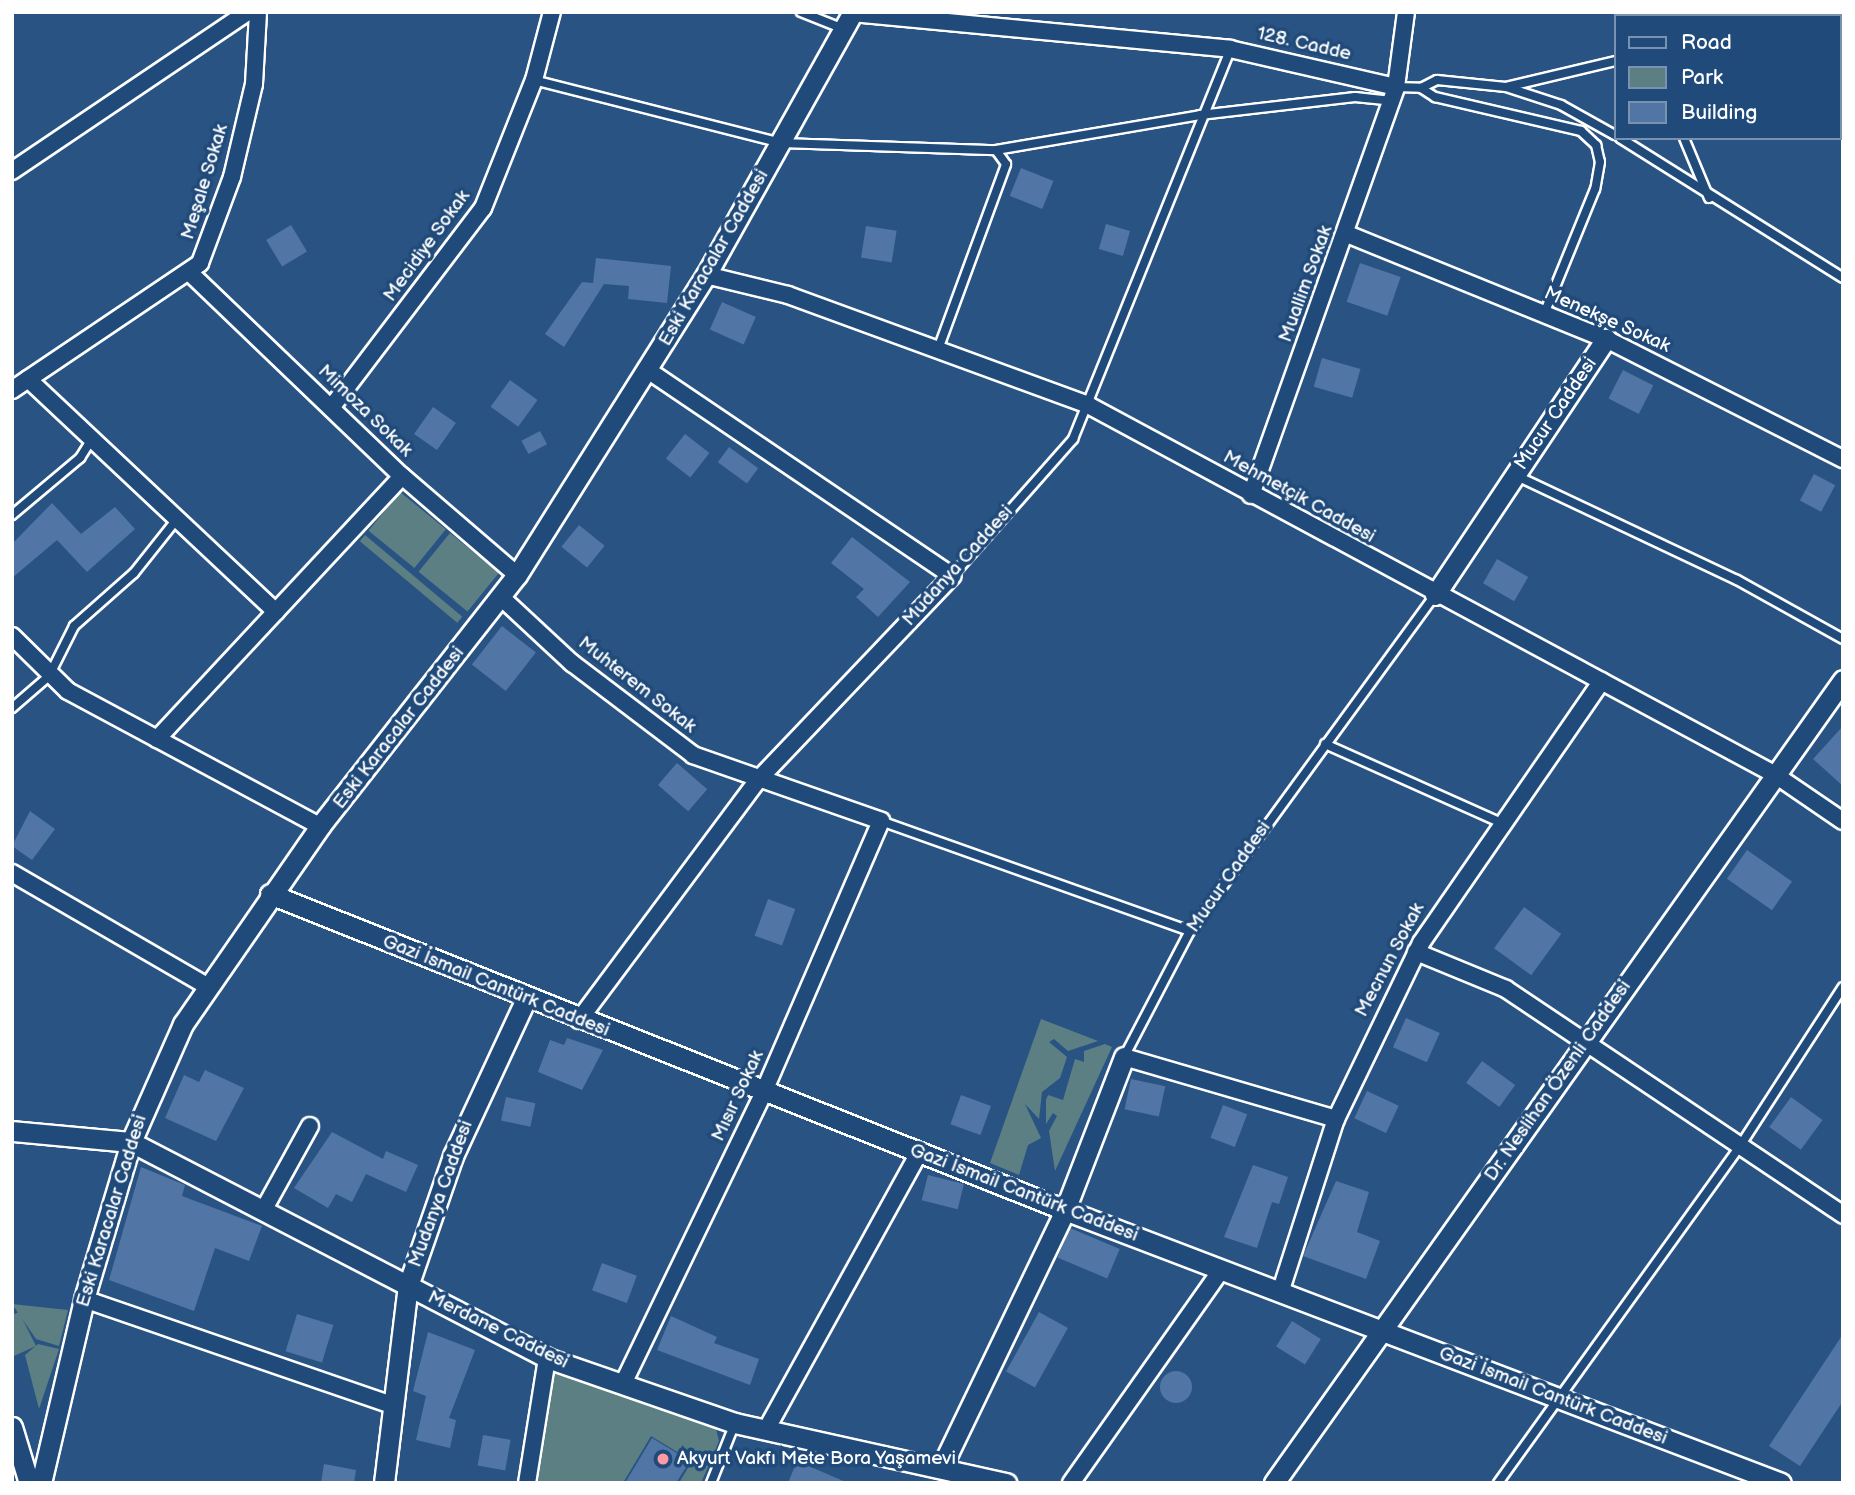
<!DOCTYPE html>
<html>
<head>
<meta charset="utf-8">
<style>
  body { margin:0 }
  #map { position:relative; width:1855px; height:1495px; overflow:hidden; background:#295383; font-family:"Balsamiq Sans",sans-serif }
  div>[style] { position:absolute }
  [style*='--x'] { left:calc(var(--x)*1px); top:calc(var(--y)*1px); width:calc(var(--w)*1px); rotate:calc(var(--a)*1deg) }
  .green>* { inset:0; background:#5c7f84; transform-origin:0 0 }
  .building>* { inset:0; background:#5176a5; transform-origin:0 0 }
  .round { border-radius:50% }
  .roads { filter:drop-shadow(2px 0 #fff) drop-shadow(-2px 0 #fff) drop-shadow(0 2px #fff) drop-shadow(0 -2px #fff) }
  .service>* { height:8px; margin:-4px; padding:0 4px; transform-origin:4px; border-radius:4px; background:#1f4a7a }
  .minor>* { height:16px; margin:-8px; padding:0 8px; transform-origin:8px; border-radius:8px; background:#1f4a7a }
  .tertiary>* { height:19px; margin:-9.5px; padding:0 9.5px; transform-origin:9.5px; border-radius:9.5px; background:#1f4a7a }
  .dots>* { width:19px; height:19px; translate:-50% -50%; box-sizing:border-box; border:4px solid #1f4a7a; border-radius:50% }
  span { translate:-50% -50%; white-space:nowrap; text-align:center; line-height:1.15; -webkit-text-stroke:7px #1f4a7a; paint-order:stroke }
  .street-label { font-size:19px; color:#fff }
  .poi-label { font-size:19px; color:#fff }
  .left { translate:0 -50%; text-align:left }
  .frame { position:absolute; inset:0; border:14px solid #fff; pointer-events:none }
  .legend { position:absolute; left:1614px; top:14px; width:228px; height:126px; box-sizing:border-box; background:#1f4a7a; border:2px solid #7992af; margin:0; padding:9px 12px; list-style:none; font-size:21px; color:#fff }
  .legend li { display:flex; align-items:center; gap:14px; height:35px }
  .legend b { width:35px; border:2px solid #7992af }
</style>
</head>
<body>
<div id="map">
  <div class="green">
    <i style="left:400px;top:492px;width:59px;height:50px;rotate:39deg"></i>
    <i style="left:450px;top:533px;width:63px;height:50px;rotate:39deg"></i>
    <i style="left:365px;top:535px;width:127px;height:8px;rotate:40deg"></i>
    <i style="clip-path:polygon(1041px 1019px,1098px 1041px,1068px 1051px,1054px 1039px,1049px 1042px,1067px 1057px,1060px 1078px,1042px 1092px,1039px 1119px,1025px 1104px,1041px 1138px,1028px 1145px,1019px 1175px,990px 1163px)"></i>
    <i style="clip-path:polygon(1105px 1044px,1112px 1047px,1055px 1171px,1049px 1131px,1057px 1116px,1053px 1113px,1046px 1124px,1046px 1100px,1048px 1095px,1063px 1100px,1075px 1059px,1084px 1062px,1084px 1051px)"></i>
    <i style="clip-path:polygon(12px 1304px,68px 1310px,59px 1346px,36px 1339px)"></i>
    <i style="clip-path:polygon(19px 1312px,36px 1346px,14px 1356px,12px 1315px)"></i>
    <i style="clip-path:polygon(38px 1344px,59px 1349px,39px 1409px,25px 1355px)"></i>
    <i style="clip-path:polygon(553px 1369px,716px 1429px,719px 1441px,701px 1483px,679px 1483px,692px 1461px,651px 1436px,623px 1483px,536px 1483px)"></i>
  </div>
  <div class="building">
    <i style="left:1021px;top:168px;width:35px;height:30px;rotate:22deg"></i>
    <i style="left:1106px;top:224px;width:25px;height:26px;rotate:16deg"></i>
    <i style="left:291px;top:225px;width:31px;height:29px;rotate:59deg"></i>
    <i style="left:866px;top:226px;width:31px;height:32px;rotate:9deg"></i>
    <i style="clip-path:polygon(596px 258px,671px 266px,667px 303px,628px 299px,629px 286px,604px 284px,564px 347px,545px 334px,582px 282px,593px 283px)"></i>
    <i style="left:1360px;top:263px;width:43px;height:41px;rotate:19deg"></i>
    <i style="left:722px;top:302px;width:37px;height:30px;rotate:24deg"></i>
    <i style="left:1322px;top:358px;width:40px;height:30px;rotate:16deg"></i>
    <i style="left:1623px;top:370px;width:34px;height:32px;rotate:27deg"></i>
    <i style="left:510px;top:380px;width:34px;height:33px;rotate:36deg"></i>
    <i style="left:433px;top:407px;width:28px;height:33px;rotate:35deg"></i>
    <i style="left:540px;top:431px;width:15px;height:21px;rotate:62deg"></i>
    <i style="left:685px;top:434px;width:31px;height:31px;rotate:38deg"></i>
    <i style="left:729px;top:447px;width:36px;height:19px;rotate:36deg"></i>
    <i style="left:1814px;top:474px;width:24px;height:30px;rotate:28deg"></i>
    <i style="clip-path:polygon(52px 503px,81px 534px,115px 507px,135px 529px,87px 572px,57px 540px,12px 578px,12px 544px)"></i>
    <i style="left:579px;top:525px;width:33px;height:28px;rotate:39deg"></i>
    <i style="clip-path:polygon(852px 537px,910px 582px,878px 617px,856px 597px,864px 589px,831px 563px)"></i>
    <i style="left:1497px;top:559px;width:36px;height:28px;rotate:30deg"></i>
    <i style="left:502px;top:626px;width:43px;height:49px;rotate:38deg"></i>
    <i style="clip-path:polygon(1843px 726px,1843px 786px,1813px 759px)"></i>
    <i style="left:677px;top:763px;width:40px;height:29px;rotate:41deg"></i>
    <i style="clip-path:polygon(30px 811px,55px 829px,32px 860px,12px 846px)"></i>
    <i style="left:1747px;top:850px;width:55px;height:35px;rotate:35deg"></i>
    <i style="left:768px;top:899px;width:29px;height:39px;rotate:20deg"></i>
    <i style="left:1524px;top:907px;width:46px;height:51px;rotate:36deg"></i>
    <i style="left:1406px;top:1018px;width:37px;height:32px;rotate:24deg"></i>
    <i style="clip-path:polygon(567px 1038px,603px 1050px,582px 1090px,538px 1072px,550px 1040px,564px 1045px)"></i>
    <i style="left:1482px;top:1061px;width:41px;height:27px;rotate:36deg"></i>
    <i style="clip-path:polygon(205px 1070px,244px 1088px,216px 1141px,165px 1118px,184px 1075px,199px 1082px)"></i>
    <i style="left:1131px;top:1079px;width:35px;height:31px;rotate:12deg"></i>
    <i style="left:1367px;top:1091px;width:35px;height:30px;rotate:25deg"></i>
    <i style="left:961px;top:1095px;width:32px;height:31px;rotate:20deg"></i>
    <i style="left:506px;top:1097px;width:30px;height:24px;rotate:12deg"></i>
    <i style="left:1791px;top:1097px;width:39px;height:37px;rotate:36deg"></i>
    <i style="left:1223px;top:1105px;width:26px;height:35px;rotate:21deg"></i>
    <i style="clip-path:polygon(332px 1132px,383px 1159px,386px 1151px,418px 1165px,406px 1192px,366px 1174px,352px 1202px,336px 1194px,328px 1208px,294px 1188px)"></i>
    <i style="clip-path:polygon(1253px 1165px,1288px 1177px,1279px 1204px,1272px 1202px,1257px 1248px,1224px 1237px)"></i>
    <i style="clip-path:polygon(141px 1167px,185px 1185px,182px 1196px,262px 1226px,249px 1261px,215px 1248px,194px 1311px,109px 1280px)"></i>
    <i style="left:928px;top:1175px;width:37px;height:26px;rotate:14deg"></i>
    <i style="clip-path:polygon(1336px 1181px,1369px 1192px,1357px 1232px,1380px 1241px,1366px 1279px,1303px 1256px)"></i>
    <i style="left:1070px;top:1228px;width:54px;height:32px;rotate:23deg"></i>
    <i style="left:602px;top:1263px;width:37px;height:29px;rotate:20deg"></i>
    <i style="left:1039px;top:1312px;width:33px;height:68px;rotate:29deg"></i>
    <i style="left:297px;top:1314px;width:38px;height:39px;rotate:17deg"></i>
    <i style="clip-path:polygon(671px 1316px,717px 1337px,714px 1343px,759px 1359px,750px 1385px,657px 1350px)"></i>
    <i style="left:1292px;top:1321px;width:34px;height:30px;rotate:32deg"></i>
    <i style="clip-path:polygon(428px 1332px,475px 1350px,449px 1418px,456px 1420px,450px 1448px,416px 1440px,426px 1396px,413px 1391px)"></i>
    <i style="clip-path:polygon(1843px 1334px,1843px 1401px,1800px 1466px,1769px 1446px)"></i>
    <i class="round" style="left:1160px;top:1371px;width:32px;height:32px"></i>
    <i style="left:483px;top:1435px;width:28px;height:31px;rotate:10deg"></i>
    <i style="clip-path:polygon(652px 1438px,690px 1461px,676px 1483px,625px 1483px)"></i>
    <i style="clip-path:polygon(797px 1461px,848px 1483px,788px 1483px)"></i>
    <i style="clip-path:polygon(324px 1464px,356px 1470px,354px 1483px,321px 1483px)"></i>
  </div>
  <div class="roads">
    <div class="service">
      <i style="--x:801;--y:12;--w:46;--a:21.6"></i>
      <i style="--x:1675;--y:12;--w:4;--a:76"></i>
      <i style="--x:534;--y:80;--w:255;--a:14.3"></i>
      <i style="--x:781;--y:143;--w:215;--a:1.9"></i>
      <i style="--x:996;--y:150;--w:207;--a:-9.7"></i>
      <i style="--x:1200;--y:115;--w:156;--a:-6.6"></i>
      <i style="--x:1355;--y:97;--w:37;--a:6"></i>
      <i style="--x:1396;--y:87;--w:25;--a:2"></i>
      <i style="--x:1421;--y:88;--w:18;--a:-27"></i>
      <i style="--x:1437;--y:80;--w:69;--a:5.8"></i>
      <i style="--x:1506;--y:87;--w:112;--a:-13.4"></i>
      <i style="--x:1506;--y:87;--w:58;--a:18.1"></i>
      <i style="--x:1561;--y:105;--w:62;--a:29.1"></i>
      <i style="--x:1421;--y:88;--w:17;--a:33"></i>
      <i style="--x:1435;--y:97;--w:150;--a:13.1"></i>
      <i style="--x:1581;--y:131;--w:21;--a:43"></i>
      <i style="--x:1596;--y:145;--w:17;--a:77"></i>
      <i style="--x:1600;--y:162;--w:27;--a:100"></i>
      <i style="--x:1595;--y:189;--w:135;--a:112.2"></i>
      <i style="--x:1620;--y:138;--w:263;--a:32.1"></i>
      <i style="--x:1684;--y:138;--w:65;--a:67.4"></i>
      <i style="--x:937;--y:352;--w:200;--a:-69.8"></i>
      <i style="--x:1006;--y:164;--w:17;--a:-126"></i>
      <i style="--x:1517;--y:476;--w:243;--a:25.3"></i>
      <i style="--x:1737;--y:580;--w:121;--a:29.1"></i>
      <i style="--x:12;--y:515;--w:89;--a:-40"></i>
      <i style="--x:80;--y:458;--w:22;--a:-58"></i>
      <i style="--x:952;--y:576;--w:183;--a:-48.5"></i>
      <i style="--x:1073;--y:439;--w:419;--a:-68"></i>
      <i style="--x:12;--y:708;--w:49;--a:-40.9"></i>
      <i style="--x:49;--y:676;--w:56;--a:-63.4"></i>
      <i style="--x:74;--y:626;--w:80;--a:-41.5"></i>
      <i style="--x:134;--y:573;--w:69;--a:-51.5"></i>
      <i style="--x:1325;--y:744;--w:191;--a:24.1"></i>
      <i style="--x:881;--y:821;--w:328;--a:19.6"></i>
      <i style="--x:1124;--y:1057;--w:142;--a:-62.4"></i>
      <i style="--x:1190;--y:931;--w:414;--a:-53.9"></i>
      <i style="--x:711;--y:1483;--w:65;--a:-68.2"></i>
      <i style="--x:1498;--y:1483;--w:415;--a:-54.3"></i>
      <i style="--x:1740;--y:1146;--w:189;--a:-57.1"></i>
    </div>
    <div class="minor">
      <i style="--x:852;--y:13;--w:380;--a:5.4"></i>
      <i style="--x:1230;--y:49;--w:170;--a:12.9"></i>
      <i style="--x:12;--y:171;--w:285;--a:-34"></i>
      <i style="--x:1347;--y:234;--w:279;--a:22.1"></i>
      <i style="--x:1606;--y:339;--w:266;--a:26.9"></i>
      <i style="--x:189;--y:272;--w:295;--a:43.8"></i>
      <i style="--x:402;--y:476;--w:152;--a:40.7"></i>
      <i style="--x:706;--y:275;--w:84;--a:13.7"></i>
      <i style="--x:788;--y:295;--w:320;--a:20.1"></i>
      <i style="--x:1088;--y:405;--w:779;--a:28.28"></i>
      <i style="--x:1774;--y:774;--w:83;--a:34.3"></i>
      <i style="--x:28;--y:379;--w:340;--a:43.2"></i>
      <i style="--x:12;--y:390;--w:227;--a:-34"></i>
      <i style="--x:200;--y:263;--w:92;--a:-69.6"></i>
      <i style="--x:232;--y:177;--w:96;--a:-76.7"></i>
      <i style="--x:254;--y:84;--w:72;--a:-86.8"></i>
      <i style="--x:331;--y:408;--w:251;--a:-52.8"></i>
      <i style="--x:483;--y:208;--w:138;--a:-68.3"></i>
      <i style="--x:534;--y:80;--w:70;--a:-75.2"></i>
      <i style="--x:1251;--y:495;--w:433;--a:-70.4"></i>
      <i style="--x:1396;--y:87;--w:76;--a:-82.4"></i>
      <i style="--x:502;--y:598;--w:96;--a:42.9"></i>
      <i style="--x:572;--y:663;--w:152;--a:37.2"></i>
      <i style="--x:693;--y:755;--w:199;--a:19.3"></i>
      <i style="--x:881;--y:821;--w:295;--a:113.4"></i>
      <i style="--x:764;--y:1092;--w:324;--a:115.8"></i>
      <i style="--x:12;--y:636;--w:78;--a:44.5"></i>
      <i style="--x:68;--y:691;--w:286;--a:28.2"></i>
      <i style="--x:157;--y:739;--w:359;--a:-47"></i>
      <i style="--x:12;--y:873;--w:223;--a:30.1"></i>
      <i style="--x:1416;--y:952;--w:97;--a:22.3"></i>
      <i style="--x:1506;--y:989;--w:406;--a:33.8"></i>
      <i style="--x:579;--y:1020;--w:299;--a:-53.3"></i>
      <i style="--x:758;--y:780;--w:282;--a:-46.4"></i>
      <i style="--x:952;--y:576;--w:367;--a:-145.9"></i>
      <i style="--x:1124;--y:1057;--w:221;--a:16.3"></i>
      <i style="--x:263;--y:1211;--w:97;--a:-61.1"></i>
      <i style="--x:1280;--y:1293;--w:183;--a:-72.2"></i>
      <i style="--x:1336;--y:1119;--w:195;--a:-64.2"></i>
      <i style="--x:1421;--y:943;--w:318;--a:-55.4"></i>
      <i style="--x:84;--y:1299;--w:328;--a:19"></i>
      <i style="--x:766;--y:1430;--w:316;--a:-61.1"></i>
      <i style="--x:527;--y:1483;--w:127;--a:-80.9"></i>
      <i style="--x:1071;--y:1483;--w:261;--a:-54.8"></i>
    </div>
    <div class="tertiary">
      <i style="--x:1435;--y:595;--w:308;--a:-56.3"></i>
      <i style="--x:270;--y:894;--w:856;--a:21.68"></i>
      <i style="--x:1065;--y:1210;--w:766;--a:20.87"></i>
      <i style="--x:12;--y:1131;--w:120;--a:5.3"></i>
      <i style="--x:131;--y:1142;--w:469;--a:27.4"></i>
      <i style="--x:547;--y:1358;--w:199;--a:19.1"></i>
      <i style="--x:735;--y:1423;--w:278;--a:12.5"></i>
      <i style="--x:12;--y:1427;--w:59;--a:73.1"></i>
      <i style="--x:942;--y:1466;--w:284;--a:-64.3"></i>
      <i style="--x:1065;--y:1210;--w:164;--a:-68.9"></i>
      <i style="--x:41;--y:1483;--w:189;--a:-76.8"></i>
      <i style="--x:84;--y:1299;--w:164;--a:-73.3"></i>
      <i style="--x:131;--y:1142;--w:129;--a:-66.2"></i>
      <i style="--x:183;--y:1024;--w:241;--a:-55.3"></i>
      <i style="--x:320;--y:826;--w:319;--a:-51.9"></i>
      <i style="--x:517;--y:575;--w:355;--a:-57.8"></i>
      <i style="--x:706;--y:275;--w:301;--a:-60.8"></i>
      <i style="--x:384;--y:1483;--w:198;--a:-83.1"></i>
      <i style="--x:408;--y:1286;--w:138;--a:-70.9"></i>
      <i style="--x:453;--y:1156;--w:173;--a:-65.1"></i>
      <i style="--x:1274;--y:1483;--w:984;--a:-54.68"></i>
    </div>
  </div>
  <div class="dots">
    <i style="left:663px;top:1459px;background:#ff9aa2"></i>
  </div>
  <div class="street-label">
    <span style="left:1304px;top:44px;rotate:13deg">128. Cadde</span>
    <span style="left:205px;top:182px;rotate:-73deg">Meşale Sokak</span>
    <span style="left:427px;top:246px;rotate:-54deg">Mecidiye Sokak</span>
    <span style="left:714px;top:258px;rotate:-60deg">Eski Karacalar Caddesi</span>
    <span style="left:1306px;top:284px;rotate:-70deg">Muallim Sokak</span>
    <span style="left:1607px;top:320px;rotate:24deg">Menekşe Sokak</span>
    <span style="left:365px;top:411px;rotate:44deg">Mimoza Sokak</span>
    <span style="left:1556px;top:414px;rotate:-56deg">Mucur Caddesi</span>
    <span style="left:1299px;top:497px;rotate:29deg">Mehmetçik Caddesi</span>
    <span style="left:958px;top:566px;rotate:-48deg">Mudanya Caddesi</span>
    <span style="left:637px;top:685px;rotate:38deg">Muhterem Sokak</span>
    <span style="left:399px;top:728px;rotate:-52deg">Eski Karacalar Caddesi</span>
    <span style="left:1229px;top:877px;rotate:-55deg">Mucur Caddesi</span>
    <span style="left:1390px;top:960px;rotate:-62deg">Mecnun Sokak</span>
    <span style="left:496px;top:986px;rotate:22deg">Gazi İsmail Cantürk Caddesi</span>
    <span style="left:1558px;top:1081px;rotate:-55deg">Dr. Neslihan Özenli Caddesi</span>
    <span style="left:738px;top:1096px;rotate:-65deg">Mısır Sokak</span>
    <span style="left:1024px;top:1193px;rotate:21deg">Gazi İsmail Cantürk Caddesi</span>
    <span style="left:441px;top:1194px;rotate:-70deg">Mudanya Caddesi</span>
    <span style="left:112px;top:1211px;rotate:-73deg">Eski Karacalar Caddesi</span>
    <span style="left:498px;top:1330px;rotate:26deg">Merdane Caddesi</span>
    <span style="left:1553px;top:1396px;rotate:21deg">Gazi İsmail Cantürk Caddesi</span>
  </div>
  <div class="poi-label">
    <span class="left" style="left:677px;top:1459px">Akyurt Vakfı Mete Bora Yaşamevi</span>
  </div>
  <div class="frame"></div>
  <ul class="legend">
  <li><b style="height:9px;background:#1f4a7a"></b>Road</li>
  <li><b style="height:19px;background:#5c7f84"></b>Park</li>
  <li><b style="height:19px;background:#5176a5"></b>Building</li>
  </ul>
</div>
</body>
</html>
